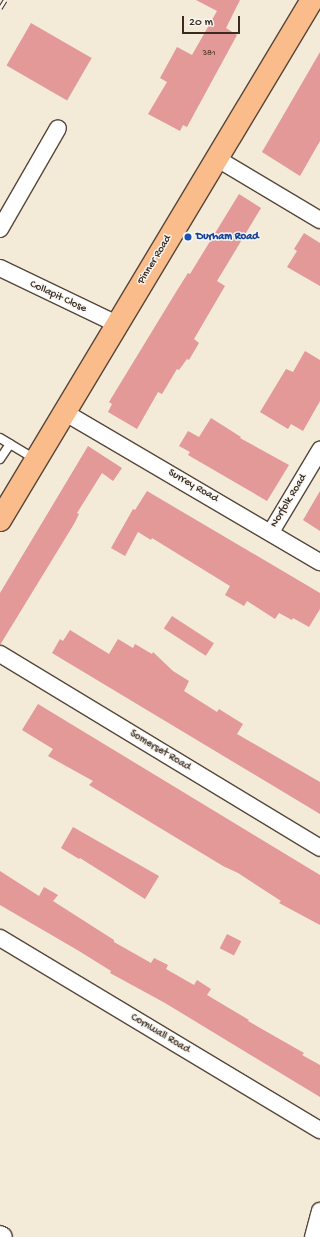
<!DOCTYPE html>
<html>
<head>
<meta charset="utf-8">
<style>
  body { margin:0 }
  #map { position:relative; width:320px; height:1237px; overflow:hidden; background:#f3ead8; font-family:"Gochi Hand",sans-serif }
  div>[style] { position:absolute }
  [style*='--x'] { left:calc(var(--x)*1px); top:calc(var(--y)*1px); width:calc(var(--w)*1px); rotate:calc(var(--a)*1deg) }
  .building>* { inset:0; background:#e29997; transform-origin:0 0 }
  .roads { filter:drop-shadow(1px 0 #57473a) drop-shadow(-1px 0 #57473a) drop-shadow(0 1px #57473a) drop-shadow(0 -1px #57473a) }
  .service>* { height:8px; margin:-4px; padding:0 4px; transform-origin:4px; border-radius:4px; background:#fff }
  .minor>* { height:16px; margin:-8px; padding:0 8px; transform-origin:8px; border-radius:8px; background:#fff }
  .tertiary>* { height:20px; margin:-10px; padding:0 10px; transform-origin:10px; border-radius:10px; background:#fff }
  .primary>* { height:22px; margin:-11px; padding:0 11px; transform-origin:11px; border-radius:11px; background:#fabc8b }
  .rail>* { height:4.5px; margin-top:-2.25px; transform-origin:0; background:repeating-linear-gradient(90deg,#f6f6f2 0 9px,#3b2a1e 0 18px); box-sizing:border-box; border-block:1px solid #3b2a1e }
  .dots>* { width:11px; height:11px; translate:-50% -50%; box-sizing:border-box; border:2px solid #f6f6f2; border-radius:50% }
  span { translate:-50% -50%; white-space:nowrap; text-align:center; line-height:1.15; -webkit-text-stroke:3px #f6f6f2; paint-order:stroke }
  .number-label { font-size:9px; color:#65463c }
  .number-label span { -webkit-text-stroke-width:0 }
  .transit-label { font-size:11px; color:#164399; font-weight:700 }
  .left { translate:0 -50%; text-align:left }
  .street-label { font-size:11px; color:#3b2a1e }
  .scale { position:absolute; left:182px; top:16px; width:58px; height:18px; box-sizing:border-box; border:2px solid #3b2a1e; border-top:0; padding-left:5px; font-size:12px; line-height:14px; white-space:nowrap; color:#3b2a1e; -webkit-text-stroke:3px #f6f6f2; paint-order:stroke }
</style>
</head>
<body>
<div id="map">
  <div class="building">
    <i style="clip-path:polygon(196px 0,240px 0,226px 28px,237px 35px,187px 127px,183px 125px,180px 131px,148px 114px,167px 82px,160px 78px,177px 47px,192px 55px,217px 11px)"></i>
    <i style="left:31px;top:23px;width:70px;height:49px;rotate:30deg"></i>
    <i style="clip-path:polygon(320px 52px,320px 141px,300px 176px,262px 152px)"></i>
    <i style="clip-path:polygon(239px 194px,261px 208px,217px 281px,225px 286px,194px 339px,199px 343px,189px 360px,187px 359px,179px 370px,177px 369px,162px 394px,158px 392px,137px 429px,108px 412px,112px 404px,109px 402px,176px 292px,188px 273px,190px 274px)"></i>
    <i style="clip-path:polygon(304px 233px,320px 243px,320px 286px,287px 267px,297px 251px,294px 249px)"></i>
    <i style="clip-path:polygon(305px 351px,320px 360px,320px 401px,303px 431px,291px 424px,288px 429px,260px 412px,286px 369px,293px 372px)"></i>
    <i style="clip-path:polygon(211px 418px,241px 437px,240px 438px,289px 465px,267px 501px,188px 455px,190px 452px,179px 446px,188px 431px,199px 437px)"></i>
    <i style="clip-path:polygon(88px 446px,122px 468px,113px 481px,102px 473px,77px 513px,79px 514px,74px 524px,0 645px,0 593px)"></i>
    <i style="clip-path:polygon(147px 491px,320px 593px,320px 609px,309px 627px,293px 618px,292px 620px,279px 613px,275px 619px,247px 601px,244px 606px,225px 595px,230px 586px,152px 538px,151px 540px,138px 532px,125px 556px,111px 548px,133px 509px,135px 510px)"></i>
    <i style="clip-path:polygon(320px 491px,320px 531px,303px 520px)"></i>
    <i style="left:172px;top:616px;width:50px;height:15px;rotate:33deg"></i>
    <i style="clip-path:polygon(70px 630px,109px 654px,118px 639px,133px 648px,135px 644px,152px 654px,153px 652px,173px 671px,189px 681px,184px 691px,217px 712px,219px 709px,243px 724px,237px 734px,320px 782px,320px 814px,52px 653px,60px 639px,63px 641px)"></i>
    <i style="clip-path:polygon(38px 704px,320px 875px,320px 925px,279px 903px,281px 901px,238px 873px,223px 866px,89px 785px,93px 781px,48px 756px,53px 749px,22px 730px)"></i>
    <i style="clip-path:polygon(73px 827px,159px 876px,145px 899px,80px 858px,79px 859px,61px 848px)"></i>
    <i style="clip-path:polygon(0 871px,39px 896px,44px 887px,58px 895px,53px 901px,114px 940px,114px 942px,151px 963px,154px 958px,168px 965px,166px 969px,194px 985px,197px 980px,211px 989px,207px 995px,249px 1020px,248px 1021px,304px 1053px,302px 1055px,320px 1065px,320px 1097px,165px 1003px,110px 973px,111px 971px,79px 951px,0 905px)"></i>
    <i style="left:227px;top:934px;width:16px;height:16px;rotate:27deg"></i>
  </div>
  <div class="roads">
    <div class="service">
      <i style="--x:0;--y:438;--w:41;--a:31"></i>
      <i style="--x:0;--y:459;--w:18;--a:-56"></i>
    </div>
    <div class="minor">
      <i style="--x:216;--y:158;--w:121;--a:30.8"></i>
      <i style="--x:0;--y:229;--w:116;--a:-60.1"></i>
      <i style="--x:0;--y:268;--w:130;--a:25.6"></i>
      <i style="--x:64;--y:412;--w:297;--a:30.4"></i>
      <i style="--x:271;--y:532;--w:96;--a:-59.1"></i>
      <i style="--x:0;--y:654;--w:374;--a:31.2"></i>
      <i style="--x:0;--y:938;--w:373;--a:31"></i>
      <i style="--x:313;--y:1237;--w:27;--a:-75"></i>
    </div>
    <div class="tertiary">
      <i style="--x:0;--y:1236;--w:2;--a:27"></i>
    </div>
    <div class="primary">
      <i style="--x:0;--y:520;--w:606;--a:-59.04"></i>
    </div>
  </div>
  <div class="rail">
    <i style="--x:0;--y:8;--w:9;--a:-58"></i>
  </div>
  <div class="dots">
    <i style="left:188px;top:237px;background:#1a4fb4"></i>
  </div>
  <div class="number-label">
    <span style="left:209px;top:54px">381</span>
  </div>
  <div class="transit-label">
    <span class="left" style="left:196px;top:237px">Durham Road</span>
  </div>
  <div class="street-label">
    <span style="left:155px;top:260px;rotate:-59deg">Pinner Road</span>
    <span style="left:58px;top:297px;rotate:25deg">Collapit Close</span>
    <span style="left:193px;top:486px;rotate:30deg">Surrey Road</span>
    <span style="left:289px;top:501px;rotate:-59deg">Norfolk Road</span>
    <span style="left:160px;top:751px;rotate:31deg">Somerset Road</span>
    <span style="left:160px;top:1034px;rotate:31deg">Cornwall Road</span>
  </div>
  <div class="scale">20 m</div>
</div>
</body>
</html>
